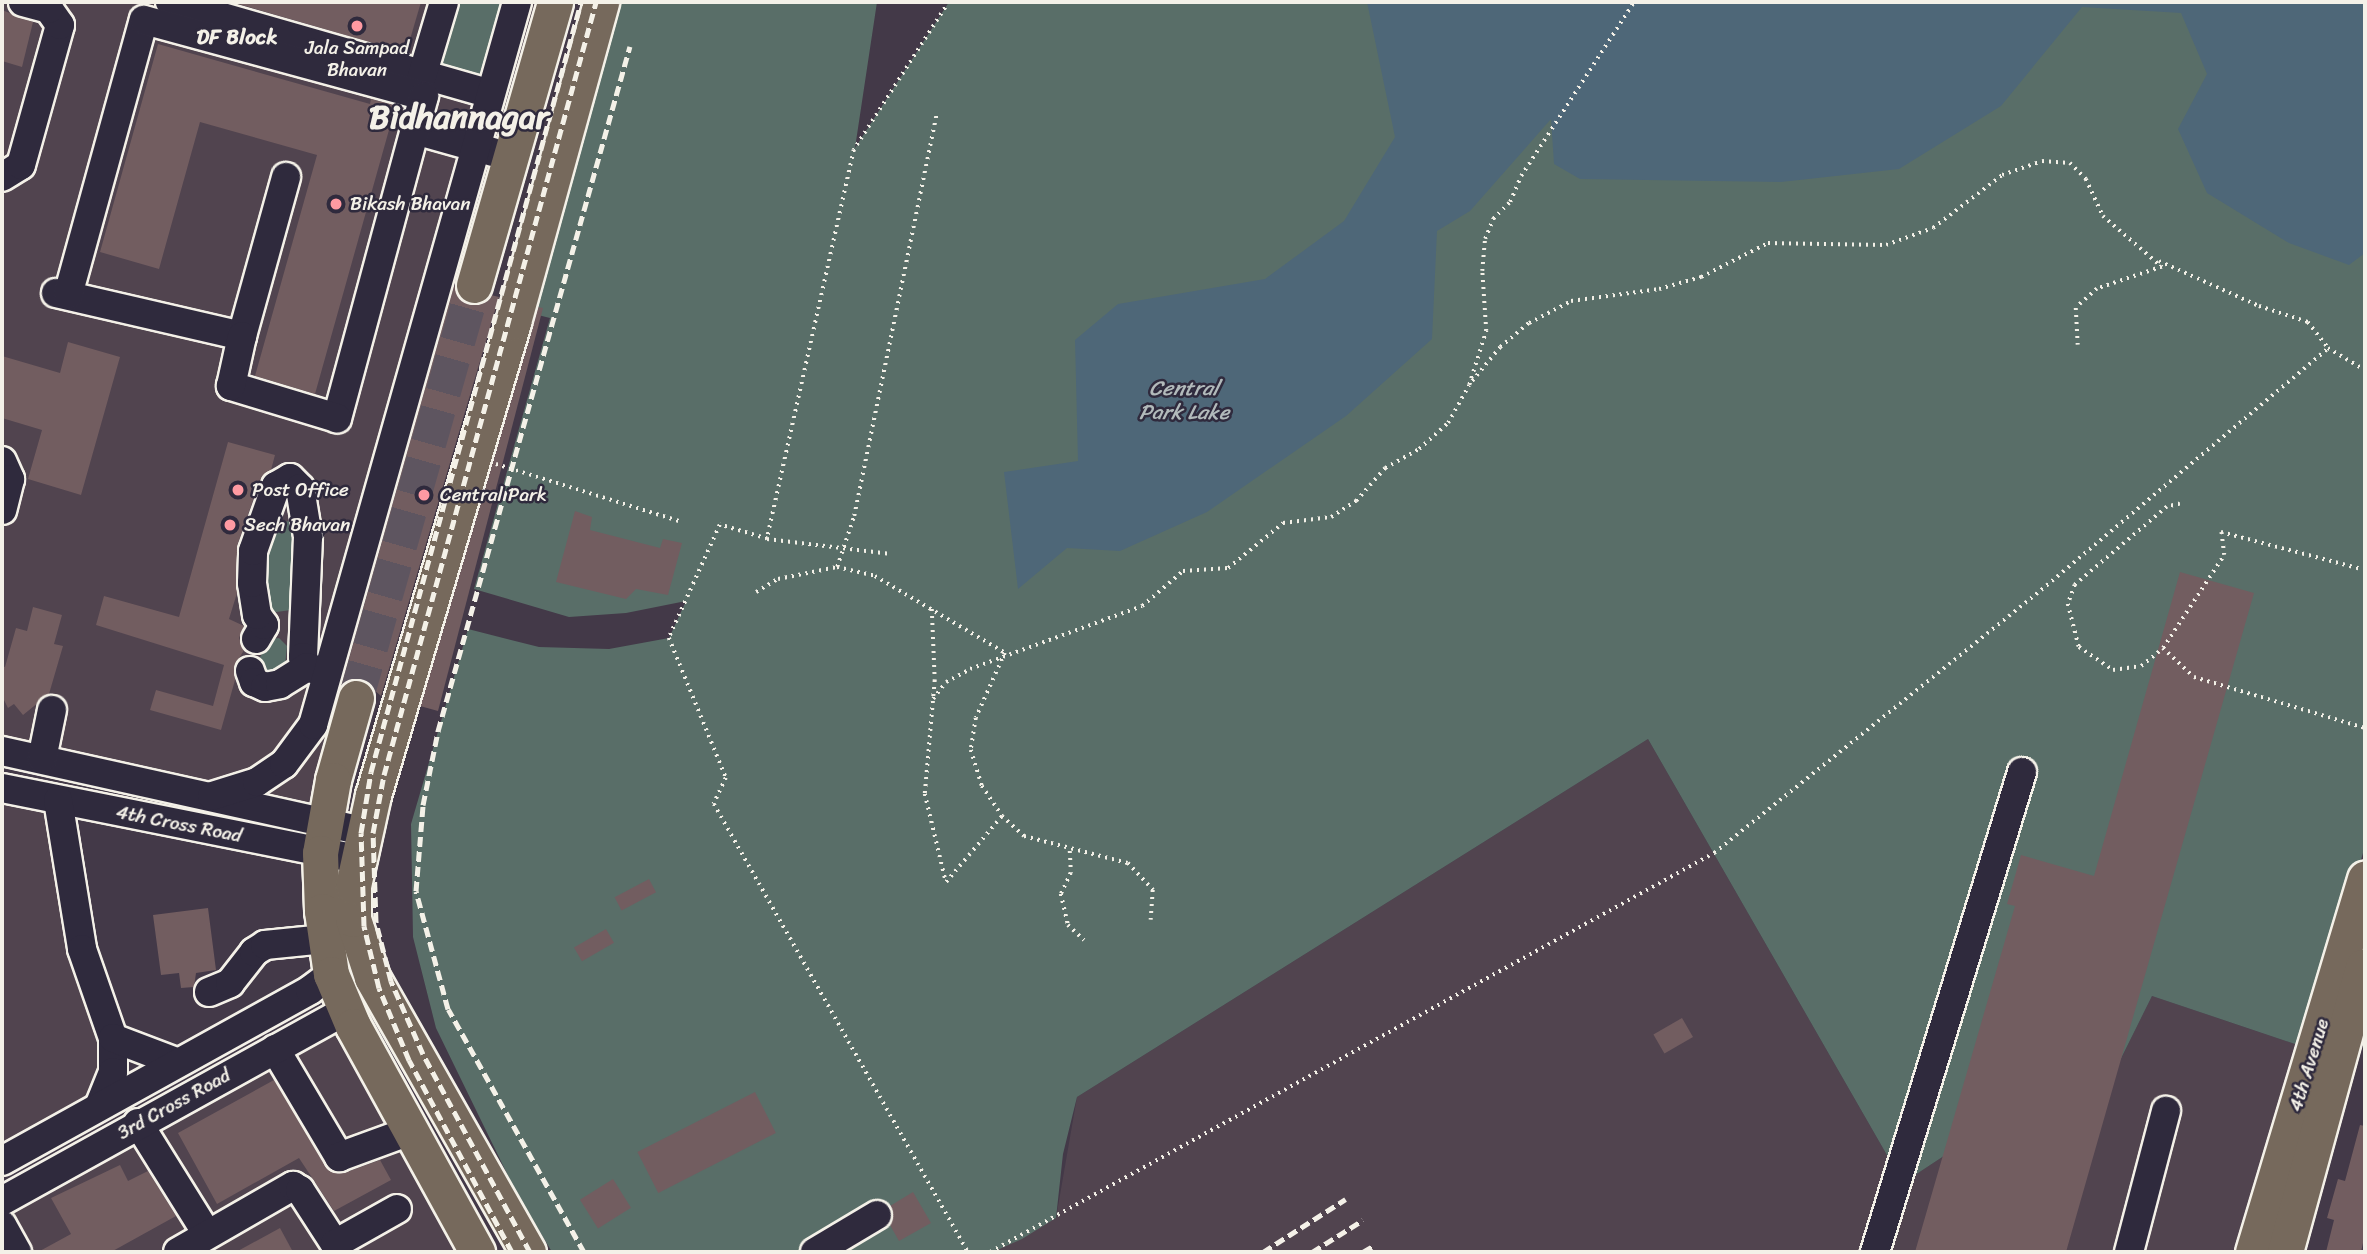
<!DOCTYPE html>
<html>
<head>
<meta charset="utf-8">
<style>
  body { margin:0 }
  #map { position:relative; width:2367px; height:1254px; overflow:hidden; background:#433948; font-family:Sriracha,sans-serif }
  div>[style] { position:absolute }
  [style*='--x'] { left:calc(var(--x)*1px); top:calc(var(--y)*1px); width:calc(var(--w)*1px); rotate:calc(var(--a)*1deg) }
  .built>* { inset:0; background:#51444f }
  .green>* { inset:0; background:#596e68 }
  .water>* { inset:0; background:#4e6778 }
  .building>* { inset:0; background:#725d60; transform-origin:0 0 }
  .major-tunnel>* { height:35px; margin-top:-17.5px; transform-origin:0; background:repeating-linear-gradient(90deg,#5e5560 0 35px,transparent 0 53px) }
  .path>* { height:3.5px; margin-top:-1.75px; transform-origin:0; background:repeating-linear-gradient(90deg,#f4f1e8 0 2px,transparent 0 7px) }
  .roads { filter:drop-shadow(2px 0 #f4f1e8) drop-shadow(-2px 0 #f4f1e8) drop-shadow(0 2px #f4f1e8) drop-shadow(0 -2px #f4f1e8) }
  .minor>* { height:28px; margin:-14px; padding:0 14px; transform-origin:14px; border-radius:14px; background:#2f2a3d }
  .major>* { height:35px; margin:-17.5px; padding:0 17.5px; transform-origin:17.5px; border-radius:17.5px; background:#76695c }
  .rail>* { height:5px; margin-top:-2.5px; transform-origin:0; background:repeating-linear-gradient(90deg,#f4f1e8 0 10px,transparent 0 15px) }
  .dots>* { width:19px; height:19px; translate:-50% -50%; box-sizing:border-box; border:4px solid #2f2a3d; border-radius:50% }
  span { translate:-50% -50%; white-space:nowrap; text-align:center; line-height:1.15; -webkit-text-stroke:5px #2f2a3d; paint-order:stroke }
  .poi-label { font-size:19px; color:#f4f1e8 }
  .left { translate:0 -50%; text-align:left }
  .street-label { font-size:19px; color:#f4f1e8 }
  .neighbourhood-label { font-size:21px; color:#f4f1e8; font-weight:700 }
  .water-label { font-size:21px; color:#b2babb; font-style:italic }
  .town-label { font-size:33px; color:#f4f1e8; font-weight:700 }
  .frame { position:absolute; inset:0; border:4px solid #f4f1e8; pointer-events:none }
</style>
</head>
<body>
<div id="map">
  <div class="built">
    <i style="clip-path:polygon(2px 2px,546px 2px,474px 258px,393px 512px,312px 809px,2px 743px)"></i>
    <i style="clip-path:polygon(1648px 739px,1903px 1183px,2024px 1103px,2092px 1117px,2152px 996px,2307px 1048px,2243px 1252px,993px 1252px,1056px 1218px,1077px 1097px)"></i>
    <i style="clip-path:polygon(2px 797px,50px 807px,104px 1072px,93px 1099px,9px 1148px,2px 1137px)"></i>
    <i style="clip-path:polygon(334px 1034px,457px 1252px,2px 1252px,2px 1218px)"></i>
  </div>
  <div class="green">
    <i style="clip-path:polygon(460px 2px,502px 2px,481px 77px,442px 66px)"></i>
    <i style="clip-path:polygon(611px 2px,877px 2px,855px 148px,949px 2px,2365px 2px,2365px 846px,2307px 1048px,2152px 996px,2092px 1117px,2024px 1103px,1903px 1183px,1648px 739px,1077px 1097px,1063px 1154px,1056px 1218px,1022px 1239px,993px 1252px,552px 1252px,516px 1192px,436px 1028px,413px 937px,411px 824px,468px 629px,539px 647px,609px 649px,669px 638px,686px 601px,626px 613px,569px 617px,474px 589px,550px 318px,530px 313px)"></i>
    <i style="clip-path:polygon(288px 521px,296px 525px,291px 610px,269px 613px,257px 586px,272px 529px)"></i>
    <i style="clip-path:polygon(279px 638px,287px 646px,285px 666px,269px 680px,258px 661px,270px 639px)"></i>
  </div>
  <div class="water">
    <i style="clip-path:polygon(1367px 2px,2365px 2px,2365px 253px,2349px 265px,2289px 243px,2207px 193px,2178px 129px,2207px 74px,2181px 13px,2082px 7px,2001px 106px,1899px 169px,1781px 182px,1580px 179px,1554px 164px,1551px 119px,1470px 211px,1437px 231px,1432px 339px,1346px 416px,1207px 512px,1120px 551px,1067px 548px,1018px 589px,1004px 472px,1078px 461px,1075px 340px,1118px 304px,1265px 279px,1344px 221px,1395px 137px)"></i>
  </div>
  <div class="building">
    <i style="clip-path:polygon(232px 2px,421px 2px,406px 53px)"></i>
    <i style="clip-path:polygon(2px 10px,33px 22px,22px 67px,2px 61px)"></i>
    <i style="clip-path:polygon(158px 44px,370px 104px,371px 99px,396px 105px,315px 394px,255px 376px,317px 155px,200px 122px,159px 269px,100px 252px)"></i>
    <i style="clip-path:polygon(454px 285px,459px 298px,469px 304px,480px 304px,491px 295px,499px 297px,381px 696px,362px 679px,342px 684px)"></i>
    <i style="clip-path:polygon(538px 307px,543px 308px,438px 711px,420px 706px)"></i>
    <i style="clip-path:polygon(68px 342px,120px 357px,81px 495px,28px 479px,42px 430px,2px 418px,2px 356px,60px 373px)"></i>
    <i style="clip-path:polygon(228px 442px,275px 455px,271px 470px,260px 480px,237px 546px,237px 593px,229px 619px,244px 626px,239px 638px,244px 650px,234px 667px,235px 680px,221px 730px,150px 710px,156px 690px,213px 706px,224px 665px,96px 625px,104px 596px,179px 617px)"></i>
    <i style="clip-path:polygon(575px 511px,592px 517px,590px 530px,660px 548px,663px 539px,682px 543px,668px 595px,636px 589px,626px 599px,556px 582px)"></i>
    <i style="clip-path:polygon(2180px 572px,2254px 593px,2066px 1252px,1915px 1252px,2015px 906px,2007px 904px,2021px 855px,2094px 876px)"></i>
    <i style="clip-path:polygon(33px 607px,62px 615px,54px 644px,63px 646px,49px 694px,23px 715px,14px 704px,8px 708px,2px 696px,2px 666px,5px 667px,16px 628px,27px 631px)"></i>
    <i style="left:649px;top:879px;width:15px;height:39px;rotate:62deg"></i>
    <i style="clip-path:polygon(208px 908px,216px 970px,196px 973px,194px 987px,181px 988px,179px 973px,161px 975px,153px 915px)"></i>
    <i style="left:606px;top:929px;width:16px;height:37px;rotate:60deg"></i>
    <i style="left:1682px;top:1018px;width:22px;height:33px;rotate:60deg"></i>
    <i style="clip-path:polygon(274px 1080px,330px 1171px,344px 1173px,380px 1160px,391px 1180px,334px 1211px,299px 1158px,217px 1204px,178px 1133px)"></i>
    <i style="left:755px;top:1092px;width:46px;height:132px;rotate:63deg"></i>
    <i style="clip-path:polygon(2360px 1125px,2365px 1126px,2365px 1234px,2361px 1252px,2326px 1252px,2334px 1220px,2327px 1218px,2338px 1179px,2345px 1181px)"></i>
    <i style="clip-path:polygon(120px 1165px,128px 1181px,148px 1171px,176px 1216px,111px 1252px,38px 1252px,71px 1234px,51px 1198px)"></i>
    <i style="left:613px;top:1179px;width:34px;height:39px;rotate:58deg"></i>
    <i style="clip-path:polygon(913px 1192px,931px 1223px,899px 1241px,890px 1225px,890px 1206px)"></i>
    <i style="clip-path:polygon(280px 1228px,293px 1252px,236px 1252px)"></i>
  </div>
  <div class="major-tunnel">
    <i style="--x:356;--y:698;--w:430;--a:-74.1"></i>
  </div>
  <div class="path">
    <i style="--x:949;--y:2;--w:176;--a:122.7"></i>
    <i style="--x:854;--y:150;--w:399;--a:102.6"></i>
    <i style="--x:767;--y:539;--w:49;--a:-163.4"></i>
    <i style="--x:720;--y:525;--w:124;--a:114.3"></i>
    <i style="--x:669;--y:638;--w:151;--a:67.8"></i>
    <i style="--x:726;--y:778;--w:29;--a:115"></i>
    <i style="--x:714;--y:804;--w:515;--a:60.45"></i>
    <i style="--x:2159;--y:261;--w:110;--a:24.2"></i>
    <i style="--x:2259;--y:306;--w:52;--a:18.1"></i>
    <i style="--x:2308;--y:322;--w:33;--a:52"></i>
    <i style="--x:1472;--y:381;--w:44;--a:-50.5"></i>
    <i style="--x:1500;--y:347;--w:38;--a:-40"></i>
    <i style="--x:1529;--y:323;--w:47;--a:-27.6"></i>
    <i style="--x:1571;--y:301;--w:89;--a:-7.8"></i>
    <i style="--x:1659;--y:289;--w:44;--a:-15.9"></i>
    <i style="--x:1701;--y:277;--w:75;--a:-26.9"></i>
    <i style="--x:1768;--y:243;--w:118;--a:1"></i>
    <i style="--x:1886;--y:245;--w:50;--a:-19.9"></i>
    <i style="--x:1933;--y:228;--w:87;--a:-37.5"></i>
    <i style="--x:2002;--y:175;--w:42;--a:-19.3"></i>
    <i style="--x:2042;--y:161;--w:28;--a:4"></i>
    <i style="--x:2070;--y:163;--w:23;--a:45"></i>
    <i style="--x:2086;--y:179;--w:41;--a:65.3"></i>
    <i style="--x:2103;--y:216;--w:78;--a:40.8"></i>
    <i style="--x:2162;--y:267;--w:69;--a:161.3"></i>
    <i style="--x:2097;--y:289;--w:28;--a:138"></i>
    <i style="--x:2076;--y:308;--w:37;--a:87"></i>
    <i style="--x:496;--y:464;--w:195;--a:17.3"></i>
    <i style="--x:2180;--y:504;--w:13;--a:167"></i>
    <i style="--x:2167;--y:507;--w:121;--a:139.7"></i>
    <i style="--x:2075;--y:585;--w:20;--a:110"></i>
    <i style="--x:2068;--y:604;--w:44;--a:75.7"></i>
    <i style="--x:2079;--y:647;--w:41;--a:34.1"></i>
    <i style="--x:2113;--y:670;--w:28;--a:-8"></i>
    <i style="--x:2141;--y:666;--w:28;--a:-39"></i>
    <i style="--x:2163;--y:648;--w:111;--a:-56.7"></i>
    <i style="--x:2224;--y:555;--w:23;--a:-97"></i>
    <i style="--x:2221;--y:532;--w:149;--a:14.8"></i>
    <i style="--x:767;--y:539;--w:125;--a:6.9"></i>
    <i style="--x:837;--y:567;--w:54;--a:-71.6"></i>
    <i style="--x:854;--y:516;--w:411;--a:-78.4"></i>
    <i style="--x:756;--y:592;--w:26;--a:-31"></i>
    <i style="--x:778;--y:579;--w:60;--a:-11.5"></i>
    <i style="--x:837;--y:567;--w:39;--a:13"></i>
    <i style="--x:875;--y:576;--w:151;--a:30.6"></i>
    <i style="--x:1005;--y:653;--w:71;--a:114"></i>
    <i style="--x:976;--y:718;--w:32;--a:99"></i>
    <i style="--x:971;--y:750;--w:38;--a:73"></i>
    <i style="--x:982;--y:786;--w:36;--a:56"></i>
    <i style="--x:1002;--y:816;--w:30;--a:42"></i>
    <i style="--x:1024;--y:836;--w:107;--a:14.6"></i>
    <i style="--x:1128;--y:863;--w:37;--a:47"></i>
    <i style="--x:1153;--y:890;--w:30;--a:94"></i>
    <i style="--x:932;--y:609;--w:71;--a:87.6"></i>
    <i style="--x:935;--y:680;--w:114;--a:95"></i>
    <i style="--x:925;--y:794;--w:90;--a:76.6"></i>
    <i style="--x:946;--y:882;--w:87;--a:-49.7"></i>
    <i style="--x:2163;--y:648;--w:42;--a:43.1"></i>
    <i style="--x:2194;--y:677;--w:178;--a:16.6"></i>
    <i style="--x:933;--y:699;--w:21;--a:-53"></i>
    <i style="--x:946;--y:682;--w:27;--a:-28"></i>
    <i style="--x:970;--y:669;--w:183;--a:-20.1"></i>
    <i style="--x:1142;--y:606;--w:54;--a:-40.5"></i>
    <i style="--x:1183;--y:571;--w:45;--a:-3.8"></i>
    <i style="--x:1228;--y:568;--w:71;--a:-39.3"></i>
    <i style="--x:1283;--y:523;--w:48;--a:-7.1"></i>
    <i style="--x:1331;--y:517;--w:30;--a:-33"></i>
    <i style="--x:1356;--y:501;--w:44;--a:-48.7"></i>
    <i style="--x:1385;--y:468;--w:39;--a:-29"></i>
    <i style="--x:1419;--y:449;--w:39;--a:-42"></i>
    <i style="--x:1448;--y:423;--w:43;--a:-61.1"></i>
    <i style="--x:1469;--y:385;--w:57;--a:-72.5"></i>
    <i style="--x:1486;--y:331;--w:60;--a:-93.8"></i>
    <i style="--x:1482;--y:271;--w:32;--a:-85"></i>
    <i style="--x:1485;--y:239;--w:22;--a:-68"></i>
    <i style="--x:1493;--y:219;--w:24;--a:-45"></i>
    <i style="--x:1510;--y:202;--w:28;--a:-67"></i>
    <i style="--x:1521;--y:176;--w:207;--a:-57"></i>
    <i style="--x:1070;--y:851;--w:22;--a:87"></i>
    <i style="--x:1071;--y:873;--w:23;--a:115"></i>
    <i style="--x:1061;--y:894;--w:32;--a:77"></i>
    <i style="--x:1068;--y:925;--w:22;--a:43"></i>
    <i style="--x:990;--y:1252;--w:827;--a:-28.86"></i>
    <i style="--x:1714;--y:853;--w:420;--a:-38.8"></i>
    <i style="--x:2041;--y:590;--w:375;--a:-40.1"></i>
    <i style="--x:2328;--y:348;--w:43;--a:30.7"></i>
  </div>
  <div class="roads">
    <div class="minor">
      <i style="--x:170;--y:2;--w:333;--a:16"></i>
      <i style="--x:422;--y:76;--w:77;--a:-73.4"></i>
      <i style="--x:415;--y:130;--w:81;--a:15.8"></i>
      <i style="--x:2;--y:177;--w:22;--a:-32"></i>
      <i style="--x:21;--y:165;--w:145;--a:-74.4"></i>
      <i style="--x:60;--y:25;--w:19;--a:-125"></i>
      <i style="--x:49;--y:9;--w:27;--a:-165"></i>
      <i style="--x:56;--y:293;--w:191;--a:13"></i>
      <i style="--x:242;--y:336;--w:165;--a:-74.5"></i>
      <i style="--x:68;--y:295;--w:285;--a:-74.6"></i>
      <i style="--x:144;--y:20;--w:290;--a:15.2"></i>
      <i style="--x:424;--y:96;--w:334;--a:105.1"></i>
      <i style="--x:337;--y:418;--w:111;--a:-163.2"></i>
      <i style="--x:231;--y:386;--w:51;--a:-77.6"></i>
      <i style="--x:2;--y:461;--w:20;--a:66"></i>
      <i style="--x:10;--y:479;--w:32;--a:104"></i>
      <i style="--x:256;--y:639;--w:16;--a:-60"></i>
      <i style="--x:264;--y:625;--w:12;--a:-125"></i>
      <i style="--x:257;--y:615;--w:32;--a:-99"></i>
      <i style="--x:252;--y:583;--w:32;--a:-88"></i>
      <i style="--x:253;--y:551;--w:69;--a:-70.5"></i>
      <i style="--x:276;--y:486;--w:16;--a:-30"></i>
      <i style="--x:290;--y:478;--w:14;--a:45"></i>
      <i style="--x:300;--y:488;--w:50;--a:80.7"></i>
      <i style="--x:308;--y:537;--w:120;--a:92.4"></i>
      <i style="--x:303;--y:657;--w:11;--a:68"></i>
      <i style="--x:307;--y:667;--w:21;--a:19"></i>
      <i style="--x:250;--y:671;--w:12;--a:70"></i>
      <i style="--x:254;--y:682;--w:12;--a:24"></i>
      <i style="--x:265;--y:687;--w:15;--a:-11"></i>
      <i style="--x:280;--y:684;--w:32;--a:-32"></i>
      <i style="--x:2;--y:751;--w:370;--a:12.5"></i>
      <i style="--x:42;--y:759;--w:50;--a:-78.5"></i>
      <i style="--x:2;--y:788;--w:361;--a:11.3"></i>
      <i style="--x:212;--y:796;--w:47;--a:-17.3"></i>
      <i style="--x:257;--y:782;--w:32;--a:-34"></i>
      <i style="--x:284;--y:764;--w:49;--a:-53.4"></i>
      <i style="--x:313;--y:725;--w:751;--a:-74.24"></i>
      <i style="--x:58;--y:800;--w:151;--a:80.8"></i>
      <i style="--x:82;--y:949;--w:94;--a:70.8"></i>
      <i style="--x:113;--y:1038;--w:34;--a:90"></i>
      <i style="--x:113;--y:1072;--w:37;--a:112"></i>
      <i style="--x:209;--y:992;--w:23;--a:-23"></i>
      <i style="--x:230;--y:983;--w:39;--a:-52"></i>
      <i style="--x:254;--y:952;--w:13;--a:-32"></i>
      <i style="--x:265;--y:945;--w:60;--a:-5.7"></i>
      <i style="--x:113;--y:1038;--w:67;--a:20.9"></i>
      <i style="--x:275;--y:1049;--w:126;--a:59.3"></i>
      <i style="--x:339;--y:1157;--w:76;--a:-20.1"></i>
      <i style="--x:138;--y:1123;--w:131;--a:58.1"></i>
      <i style="--x:2;--y:1161;--w:352;--a:-29"></i>
      <i style="--x:310;--y:990;--w:26;--a:-37"></i>
      <i style="--x:2;--y:1201;--w:394;--a:-29"></i>
      <i style="--x:2;--y:1225;--w:31;--a:61"></i>
      <i style="--x:178;--y:1252;--w:133;--a:-29.9"></i>
      <i style="--x:293;--y:1186;--w:8;--a:30"></i>
      <i style="--x:300;--y:1190;--w:64;--a:57.1"></i>
      <i style="--x:335;--y:1244;--w:71;--a:-29.4"></i>
      <i style="--x:815;--y:1252;--w:72;--a:-30.8"></i>
      <i style="--x:1875;--y:1252;--w:502;--a:-72.97"></i>
      <i style="--x:2129;--y:1252;--w:146;--a:-75.3"></i>
    </div>
    <div class="major">
      <i style="--x:474;--y:285;--w:294;--a:-74"></i>
      <i style="--x:356;--y:698;--w:85;--a:105.7"></i>
      <i style="--x:333;--y:780;--w:74;--a:100.1"></i>
      <i style="--x:320;--y:853;--w:58;--a:88"></i>
      <i style="--x:322;--y:911;--w:64;--a:81.9"></i>
      <i style="--x:331;--y:974;--w:56;--a:67.1"></i>
      <i style="--x:353;--y:1026;--w:258;--a:61.2"></i>
      <i style="--x:528;--y:1252;--w:316;--a:-119.6"></i>
      <i style="--x:372;--y:977;--w:61;--a:-108.1"></i>
      <i style="--x:353;--y:919;--w:33;--a:-90"></i>
      <i style="--x:353;--y:886;--w:93;--a:-77.6"></i>
      <i style="--x:373;--y:795;--w:493;--a:-73.5"></i>
      <i style="--x:513;--y:322;--w:332;--a:-74.6"></i>
      <i style="--x:2253;--y:1252;--w:390;--a:-73.3"></i>
      <i style="--x:2285;--y:1252;--w:296;--a:-74.7"></i>
    </div>
  </div>
  <div class="rail">
    <i style="--x:512;--y:1252;--w:218;--a:-118.2"></i>
    <i style="--x:409;--y:1060;--w:78;--a:-112.6"></i>
    <i style="--x:379;--y:988;--w:64;--a:-103.6"></i>
    <i style="--x:364;--y:926;--w:93;--a:-91.8"></i>
    <i style="--x:361;--y:833;--w:62;--a:-80.7"></i>
    <i style="--x:371;--y:772;--w:798;--a:-74.74"></i>
    <i style="--x:530;--y:1252;--w:225;--a:-118.4"></i>
    <i style="--x:423;--y:1054;--w:80;--a:-113.7"></i>
    <i style="--x:391;--y:981;--w:61;--a:-104.3"></i>
    <i style="--x:376;--y:922;--w:89;--a:-91.9"></i>
    <i style="--x:373;--y:833;--w:59;--a:-79.3"></i>
    <i style="--x:384;--y:775;--w:802;--a:-74.66"></i>
    <i style="--x:584;--y:1252;--w:278;--a:-119.2"></i>
    <i style="--x:448;--y:1009;--w:122;--a:-105.2"></i>
    <i style="--x:416;--y:891;--w:86;--a:-85.3"></i>
    <i style="--x:423;--y:805;--w:76;--a:-78.5"></i>
    <i style="--x:438;--y:731;--w:711;--a:-74.34"></i>
    <i style="--x:1263;--y:1252;--w:98;--a:-32.6"></i>
    <i style="--x:1312;--y:1252;--w:60;--a:-32.1"></i>
    <i style="--x:1363;--y:1252;--w:12;--a:-31"></i>
  </div>
  <div class="dots">
    <i style="left:357px;top:26px;background:#ff9aa2"></i>
    <i style="left:336px;top:204px;background:#ff9aa2"></i>
    <i style="left:238px;top:490px;background:#ff9aa2"></i>
    <i style="left:424px;top:495px;background:#ff9aa2"></i>
    <i style="left:230px;top:525px;background:#ff9aa2"></i>
  </div>
  <div class="poi-label">
    <span style="left:357px;top:59px">Jala Sampad<br>Bhavan</span>
    <span class="left" style="left:350px;top:204px">Bikash Bhavan</span>
    <span class="left" style="left:252px;top:490px">Post Office</span>
    <span class="left" style="left:440px;top:495px">Central Park</span>
    <span class="left" style="left:244px;top:525px">Sech Bhavan</span>
  </div>
  <div class="street-label">
    <span style="left:179px;top:824px;rotate:11deg">4th Cross Road</span>
    <span style="left:2309px;top:1065px;rotate:-73deg">4th Avenue</span>
    <span style="left:174px;top:1104px;rotate:-29deg">3rd Cross Road</span>
  </div>
  <div class="neighbourhood-label">
    <span style="left:237px;top:37px">DF Block</span>
  </div>
  <div class="water-label">
    <span style="left:1184px;top:400px">Central<br>Park Lake</span>
  </div>
  <div class="town-label">
    <span style="left:459px;top:118px">Bidhannagar</span>
  </div>
  <div class="frame"></div>
</div>
</body>
</html>
